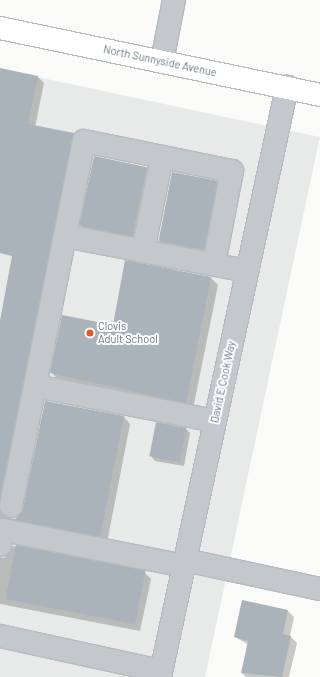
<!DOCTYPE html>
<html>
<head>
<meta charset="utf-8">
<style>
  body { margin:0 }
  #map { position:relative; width:320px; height:677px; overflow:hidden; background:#fafaf8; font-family:Barlow,sans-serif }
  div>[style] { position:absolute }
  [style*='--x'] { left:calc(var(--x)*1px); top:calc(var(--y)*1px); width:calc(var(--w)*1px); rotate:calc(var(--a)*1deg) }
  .built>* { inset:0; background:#e8e9e9; transform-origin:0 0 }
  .shadow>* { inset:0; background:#0003 }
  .building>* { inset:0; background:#aab3b9; transform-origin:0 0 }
  .roads { filter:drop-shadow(1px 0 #b5babe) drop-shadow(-1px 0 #b5babe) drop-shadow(0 1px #b5babe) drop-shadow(0 -1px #b5babe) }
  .minor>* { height:22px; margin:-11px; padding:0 11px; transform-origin:11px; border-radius:11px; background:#c3c8cc }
  .major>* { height:22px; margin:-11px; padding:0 11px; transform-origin:11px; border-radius:11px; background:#fff }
  .dots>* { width:11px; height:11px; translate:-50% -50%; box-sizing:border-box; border:2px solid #fff; border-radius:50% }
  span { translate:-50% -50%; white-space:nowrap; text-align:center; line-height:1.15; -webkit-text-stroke:4px #fff; paint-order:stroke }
  .street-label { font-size:11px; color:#657683 }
  .poi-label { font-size:11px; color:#657683 }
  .left { translate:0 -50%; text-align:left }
</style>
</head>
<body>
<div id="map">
  <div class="built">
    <i style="left:0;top:69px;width:327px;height:608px;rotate:12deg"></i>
  </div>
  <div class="shadow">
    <i style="clip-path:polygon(0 69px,38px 77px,44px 83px,35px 127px,74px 134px,81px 141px,5px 511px,7px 517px,15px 519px,124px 417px,130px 424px,107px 543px,0 531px,0 322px,16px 239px,0 236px)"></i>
    <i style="clip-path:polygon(147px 168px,153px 174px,139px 242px,87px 232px,81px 226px)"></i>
    <i style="clip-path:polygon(173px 173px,217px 182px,223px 188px,210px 256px,165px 247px,159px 241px)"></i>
    <i style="clip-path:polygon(211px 278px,218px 285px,193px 409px,59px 380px,51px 372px,114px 326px)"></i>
    <i style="clip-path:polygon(186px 429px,190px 433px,184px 466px,155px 461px,151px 456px)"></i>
    <i style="clip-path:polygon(13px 546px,144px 572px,151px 579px,140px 631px,0 604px,0 557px,4px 558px)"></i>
    <i style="clip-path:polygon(288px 611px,294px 617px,290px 636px,297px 643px,289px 677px,246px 677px,242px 673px,249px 645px,235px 637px)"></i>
  </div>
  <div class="building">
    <i style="clip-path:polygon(0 68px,38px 76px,28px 124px,74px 133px,0 497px,0 321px,12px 256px,0 253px)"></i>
    <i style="left:94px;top:156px;width:54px;height:71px;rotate:12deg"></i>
    <i style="left:172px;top:172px;width:46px;height:70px;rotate:11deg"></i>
    <i style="clip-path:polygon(125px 260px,211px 277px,186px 403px,50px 373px,62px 315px,113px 325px)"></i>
    <i style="clip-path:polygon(45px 401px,124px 416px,100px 537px,15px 520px,23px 508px)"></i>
    <i style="left:156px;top:422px;width:31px;height:35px;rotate:11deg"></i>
    <i style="left:16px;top:545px;width:132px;height:55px;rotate:11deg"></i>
    <i style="clip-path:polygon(242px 600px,288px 610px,283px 634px,291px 636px,282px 677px,241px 673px,248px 641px,234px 637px)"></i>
  </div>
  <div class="roads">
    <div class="minor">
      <i style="--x:162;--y:61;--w:62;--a:-78.9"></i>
      <i style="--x:65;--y:236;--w:185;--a:10.9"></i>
      <i style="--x:143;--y:251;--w:96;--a:-78.6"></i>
      <i style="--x:35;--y:386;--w:183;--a:11"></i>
      <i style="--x:11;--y:506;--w:372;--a:-78.7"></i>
      <i style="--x:84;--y:141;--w:151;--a:11.5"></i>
      <i style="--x:232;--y:171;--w:95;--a:101"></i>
      <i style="--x:0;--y:545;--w:15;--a:-79"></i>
      <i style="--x:3;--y:530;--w:185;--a:11.2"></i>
      <i style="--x:185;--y:560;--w:138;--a:12.1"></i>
      <i style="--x:0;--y:636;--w:165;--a:12.3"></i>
      <i style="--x:160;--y:677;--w:604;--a:-77.85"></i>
    </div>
    <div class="major">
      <i style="--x:0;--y:28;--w:327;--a:11.8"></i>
    </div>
  </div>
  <div class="dots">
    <i style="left:90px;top:333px;background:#e4572e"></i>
  </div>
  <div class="street-label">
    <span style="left:160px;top:61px;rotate:12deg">North Sunnyside Avenue</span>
    <span style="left:223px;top:382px;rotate:-78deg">David E Cook Way</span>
  </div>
  <div class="poi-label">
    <span class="left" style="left:98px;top:333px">Clovis<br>Adult School</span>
  </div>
</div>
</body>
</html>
